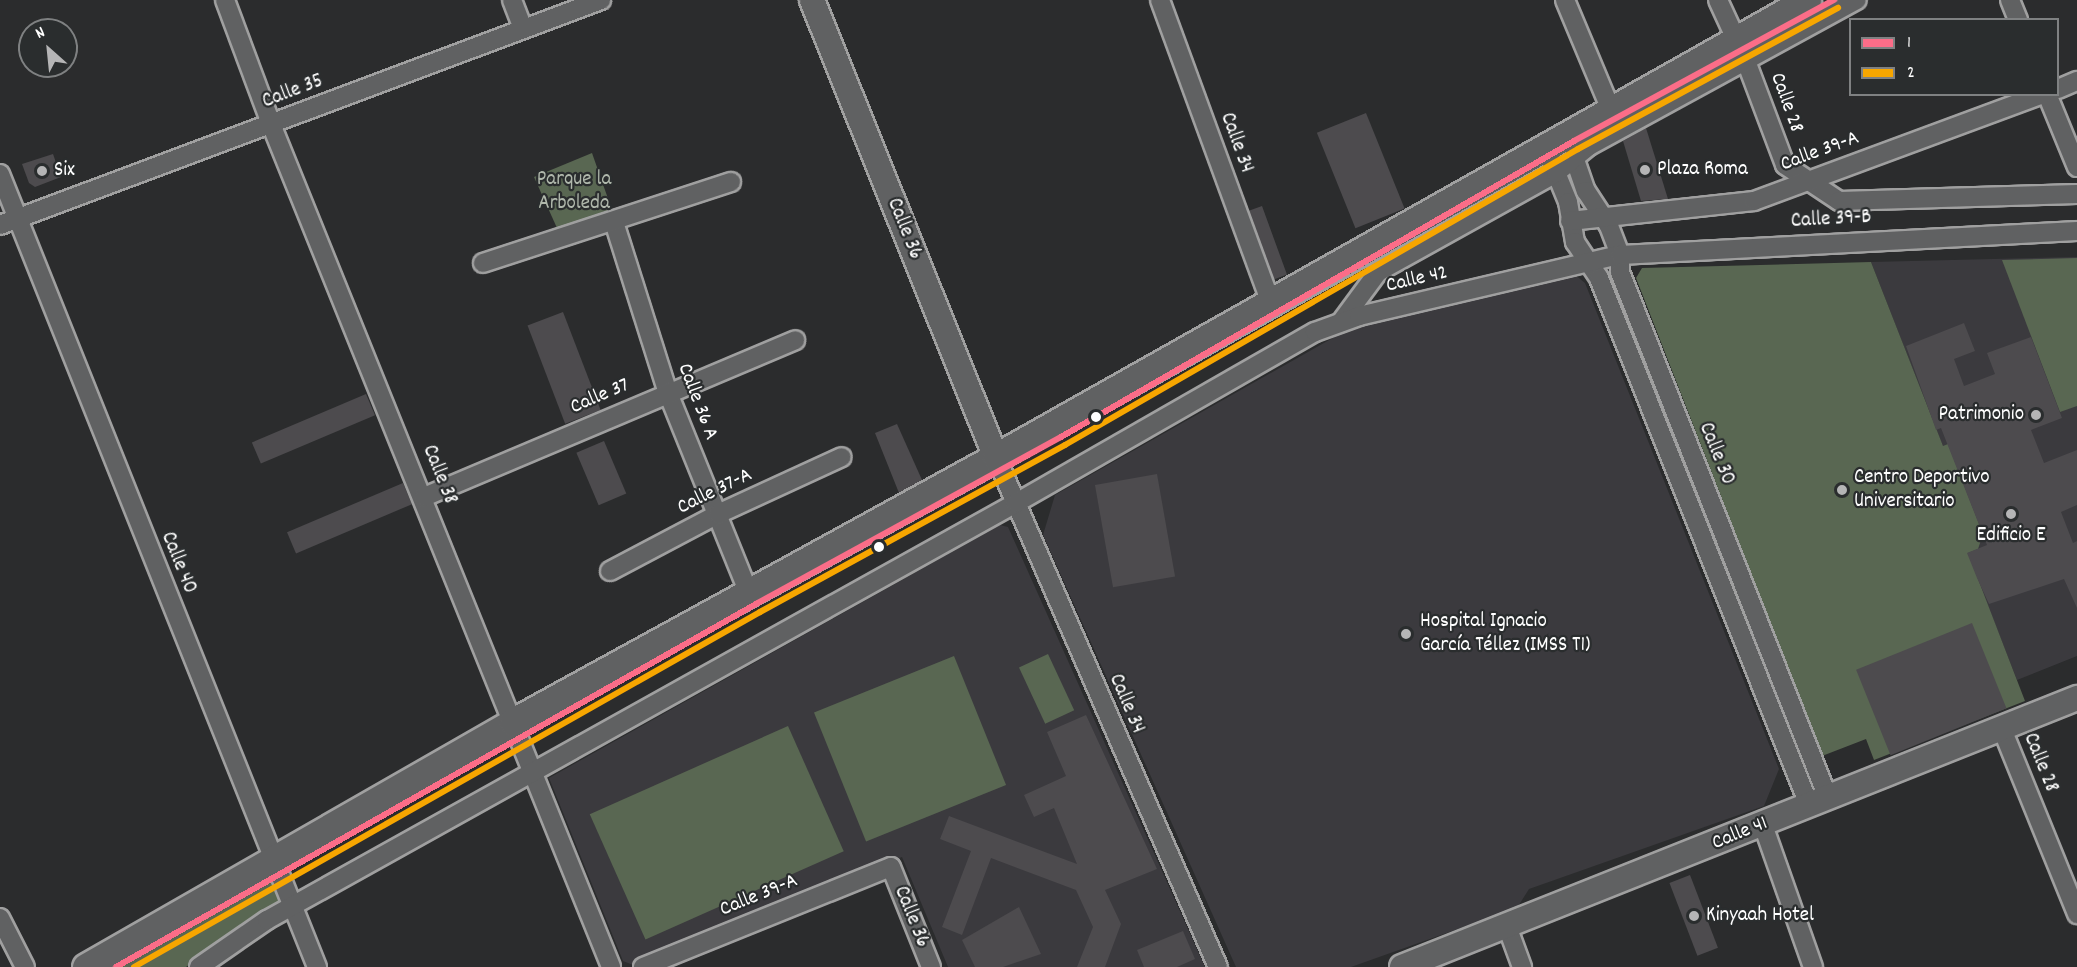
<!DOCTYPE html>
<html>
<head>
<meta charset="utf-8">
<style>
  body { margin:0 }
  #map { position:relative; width:2077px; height:967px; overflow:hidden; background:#2b2c2d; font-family:Dekko,sans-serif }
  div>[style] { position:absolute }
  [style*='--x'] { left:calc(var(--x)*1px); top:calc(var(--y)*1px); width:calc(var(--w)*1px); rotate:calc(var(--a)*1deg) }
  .built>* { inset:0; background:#3b3a3e }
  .green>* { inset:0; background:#596752; transform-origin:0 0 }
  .building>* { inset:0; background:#4d4b4e; transform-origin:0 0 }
  .roads { filter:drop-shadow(2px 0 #a0a0a0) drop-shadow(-2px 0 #a0a0a0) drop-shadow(0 2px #a0a0a0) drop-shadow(0 -2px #a0a0a0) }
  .minor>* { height:18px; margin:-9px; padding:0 9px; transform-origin:9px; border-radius:9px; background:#606162 }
  .tertiary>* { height:24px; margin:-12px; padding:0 12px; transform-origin:12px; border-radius:12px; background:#606162 }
  .secondary>* { height:27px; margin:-13.5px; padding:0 13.5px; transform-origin:13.5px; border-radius:13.5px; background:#606162 }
  .bus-1>* { height:6px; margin:-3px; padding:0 3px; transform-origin:3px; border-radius:3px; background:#fb6d88 }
  .bus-2>* { height:6px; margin:-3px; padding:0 3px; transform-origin:3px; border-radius:3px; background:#f7a600 }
  .dots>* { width:16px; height:16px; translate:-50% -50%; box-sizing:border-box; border:3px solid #2a2d2e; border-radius:50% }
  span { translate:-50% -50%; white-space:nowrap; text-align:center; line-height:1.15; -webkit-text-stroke:4.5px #2a2d2e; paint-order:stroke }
  .street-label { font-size:21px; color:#fff }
  .poi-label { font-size:21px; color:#fff }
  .left { translate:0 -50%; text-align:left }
  .right { translate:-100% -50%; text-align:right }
  .park-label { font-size:21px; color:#b0b8ac }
  .legend { position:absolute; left:1849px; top:18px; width:210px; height:78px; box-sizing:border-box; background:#2a2d2e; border:2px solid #7f8182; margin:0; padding:8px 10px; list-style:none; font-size:18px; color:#fff }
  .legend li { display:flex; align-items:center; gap:12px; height:30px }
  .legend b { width:30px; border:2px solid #7f8182 }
  .north { position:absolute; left:18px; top:18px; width:60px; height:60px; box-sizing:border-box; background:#2a2d2e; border:2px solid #7f8182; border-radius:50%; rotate:333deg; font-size:16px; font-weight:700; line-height:24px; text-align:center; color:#fff }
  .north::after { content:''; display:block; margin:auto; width:21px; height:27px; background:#b5b5b6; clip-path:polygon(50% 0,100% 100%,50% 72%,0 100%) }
</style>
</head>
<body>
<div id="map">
  <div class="built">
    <i style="clip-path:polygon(2077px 257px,2077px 656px,2017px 680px,1967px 553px,1947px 445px,1943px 447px,1871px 262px)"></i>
    <i style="clip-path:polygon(1574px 274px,1585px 283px,1779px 769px,1764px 806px,1529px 889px,1517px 908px,1351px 967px,1236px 967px,1043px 535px,1055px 495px,1338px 335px,1421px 308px)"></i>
    <i style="clip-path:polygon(1000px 525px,1008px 527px,1205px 967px,948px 967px,902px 857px,633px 965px,623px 961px,549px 778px)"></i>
  </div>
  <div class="green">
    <i style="clip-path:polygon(592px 153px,612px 210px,557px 228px,534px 177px)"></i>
    <i style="clip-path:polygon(2077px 258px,2077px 406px,2060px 412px,2002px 260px)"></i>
    <i style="clip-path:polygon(1871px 262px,1943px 446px,1948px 444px,1983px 534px,1978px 549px,1968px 553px,2025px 701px,1874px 760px,1866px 739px,1822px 756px,1636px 278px,1642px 268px)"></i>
    <i style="left:1048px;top:654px;width:62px;height:32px;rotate:65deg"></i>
    <i style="left:954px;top:656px;width:139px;height:151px;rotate:68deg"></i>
    <i style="left:788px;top:726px;width:137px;height:217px;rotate:66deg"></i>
    <i style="clip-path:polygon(270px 873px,281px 903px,186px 967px,100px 967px)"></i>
  </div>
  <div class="building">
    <i style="left:1366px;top:113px;width:103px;height:53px;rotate:68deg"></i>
    <i style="clip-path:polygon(1646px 128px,1668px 199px,1641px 201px,1623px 141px)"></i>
    <i style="clip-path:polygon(53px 154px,61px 177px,35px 187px,29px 183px,22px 164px)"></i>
    <i style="left:1262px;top:206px;width:73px;height:14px;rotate:70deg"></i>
    <i style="left:563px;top:312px;width:105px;height:38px;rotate:69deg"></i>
    <i style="clip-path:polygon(1964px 323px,1975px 351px,1954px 359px,1964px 386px,1995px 374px,1987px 353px,2031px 337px,2062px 418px,2031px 430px,2044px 463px,2077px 450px,2077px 505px,2061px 512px,2073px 543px,2077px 541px,2077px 608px,2064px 579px,1989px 604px,1977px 578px,1967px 553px,1987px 545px,1941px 428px,1936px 430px,1906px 346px)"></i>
    <i style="left:366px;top:394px;width:23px;height:124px;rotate:67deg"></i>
    <i style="clip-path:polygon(897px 424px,922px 480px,899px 493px,875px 433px)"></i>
    <i style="left:604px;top:441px;width:57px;height:30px;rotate:67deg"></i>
    <i style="left:1157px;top:474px;width:104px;height:63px;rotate:80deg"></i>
    <i style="left:403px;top:483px;width:23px;height:126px;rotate:67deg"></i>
    <i style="left:1972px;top:623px;width:92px;height:125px;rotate:68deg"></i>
    <i style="clip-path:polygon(1086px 715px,1157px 869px,1105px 890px,1121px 924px,1105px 967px,1077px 967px,1093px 927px,1076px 890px,991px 858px,962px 935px,942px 927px,971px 851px,940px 839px,949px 816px,1077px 864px,1054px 808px,1034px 817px,1024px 795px,1066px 776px,1047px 732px)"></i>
    <i style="left:1690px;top:875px;width:78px;height:22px;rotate:69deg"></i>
    <i style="clip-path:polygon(1019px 907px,1041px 954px,1003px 967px,975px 967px,962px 940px)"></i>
    <i style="clip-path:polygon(1183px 931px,1195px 959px,1177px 967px,1144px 967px,1137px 950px)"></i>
  </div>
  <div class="roads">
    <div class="minor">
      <i style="--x:225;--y:0;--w:132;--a:69.6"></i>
      <i style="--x:271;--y:124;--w:909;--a:68.03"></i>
      <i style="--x:512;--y:0;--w:31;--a:69"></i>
      <i style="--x:1160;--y:0;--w:320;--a:69.9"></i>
      <i style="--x:1565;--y:0;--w:119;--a:67.3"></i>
      <i style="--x:1718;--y:0;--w:67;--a:65.3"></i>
      <i style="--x:1746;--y:61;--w:111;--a:69.4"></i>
      <i style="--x:1785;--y:165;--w:65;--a:33.7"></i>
      <i style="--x:1839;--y:201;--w:238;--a:-1.7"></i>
      <i style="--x:2010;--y:0;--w:22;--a:68"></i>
      <i style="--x:2058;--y:89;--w:21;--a:-23"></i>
      <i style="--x:2047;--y:94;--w:79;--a:67.7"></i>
      <i style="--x:1580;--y:127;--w:31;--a:101"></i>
      <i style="--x:1574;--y:157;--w:36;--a:71"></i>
      <i style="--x:1586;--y:191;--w:42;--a:56.7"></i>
      <i style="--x:1609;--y:226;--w:31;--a:69"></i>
      <i style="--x:1620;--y:255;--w:17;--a:90"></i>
      <i style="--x:1620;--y:272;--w:566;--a:68.42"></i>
      <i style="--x:1546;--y:148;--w:58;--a:67.8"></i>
      <i style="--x:1568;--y:202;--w:41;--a:80.1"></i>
      <i style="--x:1575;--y:242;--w:43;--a:56.3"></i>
      <i style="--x:1599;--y:278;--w:567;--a:68.27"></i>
      <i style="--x:0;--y:174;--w:854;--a:68.21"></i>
      <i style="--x:1570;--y:221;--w:185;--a:-6.2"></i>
      <i style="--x:1754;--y:201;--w:309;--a:-20.3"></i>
      <i style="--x:614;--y:222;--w:179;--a:72.5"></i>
      <i style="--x:668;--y:393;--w:216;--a:68"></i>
      <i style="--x:0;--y:225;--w:642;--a:-20.52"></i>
      <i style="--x:483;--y:263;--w:261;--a:-18.1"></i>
      <i style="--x:1341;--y:322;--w:62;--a:-53.5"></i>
      <i style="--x:1378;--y:272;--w:204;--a:-29.1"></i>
      <i style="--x:1556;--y:173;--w:43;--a:-39.3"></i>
      <i style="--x:1589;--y:146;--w:305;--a:-28.6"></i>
      <i style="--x:996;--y:457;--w:556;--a:66.48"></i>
      <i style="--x:424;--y:497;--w:403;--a:-22.9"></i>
      <i style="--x:610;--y:571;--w:122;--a:-27.8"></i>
      <i style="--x:718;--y:514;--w:136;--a:-24.7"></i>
      <i style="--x:2002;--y:729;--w:200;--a:67.9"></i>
      <i style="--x:1763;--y:825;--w:151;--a:70.6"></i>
      <i style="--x:0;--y:918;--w:55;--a:63"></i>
      <i style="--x:1507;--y:926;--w:44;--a:69.9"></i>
      <i style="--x:199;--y:967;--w:83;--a:-34.7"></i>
      <i style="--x:267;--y:920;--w:857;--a:-29.11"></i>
      <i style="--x:1016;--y:503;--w:344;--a:-29.8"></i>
      <i style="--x:1315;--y:332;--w:47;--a:-20"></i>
      <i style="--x:1359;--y:316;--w:268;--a:-13.2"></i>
      <i style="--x:1620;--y:255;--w:458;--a:-3"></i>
      <i style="--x:643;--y:967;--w:267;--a:-22"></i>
      <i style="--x:891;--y:867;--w:108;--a:68.2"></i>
    </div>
    <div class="tertiary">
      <i style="--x:812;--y:0;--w:493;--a:68.1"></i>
      <i style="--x:1402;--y:967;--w:727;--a:-21.73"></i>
    </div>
    <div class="secondary">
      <i style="--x:86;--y:967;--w:492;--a:-29.8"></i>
      <i style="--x:513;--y:722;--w:551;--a:-28.75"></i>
      <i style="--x:996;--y:457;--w:931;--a:-29.4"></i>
    </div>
  </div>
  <div class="bus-1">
    <i style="--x:116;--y:967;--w:736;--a:-29.56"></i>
    <i style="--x:756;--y:604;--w:348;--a:-28.7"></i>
    <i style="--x:1061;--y:437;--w:592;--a:-29.98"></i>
    <i style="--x:1574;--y:141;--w:296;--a:-28.5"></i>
  </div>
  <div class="bus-2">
    <i style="--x:134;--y:967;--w:720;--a:-29.56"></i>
    <i style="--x:760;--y:612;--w:348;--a:-28.7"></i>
    <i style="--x:1065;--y:445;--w:592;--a:-29.98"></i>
    <i style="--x:1578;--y:149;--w:296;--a:-28.5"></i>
  </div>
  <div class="dots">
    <i style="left:1645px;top:170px;background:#b5b5b6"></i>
    <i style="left:42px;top:171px;background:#b5b5b6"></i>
    <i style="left:2036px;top:415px;background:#b5b5b6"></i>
    <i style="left:1096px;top:417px;background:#fff"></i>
    <i style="left:1842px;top:490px;background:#b5b5b6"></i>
    <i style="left:2011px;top:514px;background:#b5b5b6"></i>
    <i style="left:879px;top:547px;background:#fff"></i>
    <i style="left:1406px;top:634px;background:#b5b5b6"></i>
    <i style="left:1694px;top:916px;background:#b5b5b6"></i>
  </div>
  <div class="street-label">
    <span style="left:293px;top:92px;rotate:-21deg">Calle 35</span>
    <span style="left:1786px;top:103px;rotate:70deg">Calle 28</span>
    <span style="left:1236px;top:143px;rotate:70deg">Calle 34</span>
    <span style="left:1820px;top:152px;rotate:-20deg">Calle 39-A</span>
    <span style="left:1831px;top:220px;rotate:-3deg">Calle 39-B</span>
    <span style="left:904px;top:229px;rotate:68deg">Calle 36</span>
    <span style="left:1417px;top:280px;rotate:-13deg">Calle 42</span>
    <span style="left:600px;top:397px;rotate:-23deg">Calle 37</span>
    <span style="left:697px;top:402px;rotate:69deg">Calle 36 A</span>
    <span style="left:1716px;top:454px;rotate:68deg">Calle 30</span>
    <span style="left:439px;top:475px;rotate:68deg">Calle 38</span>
    <span style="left:715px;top:492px;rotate:-26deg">Calle 37-A</span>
    <span style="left:178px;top:563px;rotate:68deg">Calle 40</span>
    <span style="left:1126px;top:704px;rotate:67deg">Calle 34</span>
    <span style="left:2040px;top:763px;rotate:68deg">Calle 28</span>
    <span style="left:1740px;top:834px;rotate:-22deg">Calle 41</span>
    <span style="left:759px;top:896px;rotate:-22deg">Calle 39-A</span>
    <span style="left:911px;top:917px;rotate:68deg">Calle 36</span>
  </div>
  <div class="poi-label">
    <span class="left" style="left:1657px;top:170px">Plaza Roma</span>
    <span class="left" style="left:54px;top:171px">Six</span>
    <span class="right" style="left:2024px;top:415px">Patrimonio</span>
    <span class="left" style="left:1854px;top:490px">Centro Deportivo<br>Universitario</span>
    <span style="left:2011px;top:536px">Edificio E</span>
    <span class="left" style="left:1420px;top:634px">Hospital Ignacio<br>García Téllez (IMSS T1)</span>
    <span class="left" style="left:1706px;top:916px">Kinyaah Hotel</span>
  </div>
  <div class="park-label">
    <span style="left:574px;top:192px">Parque la<br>Arboleda</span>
  </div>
  <ul class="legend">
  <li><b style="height:8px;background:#fb6d88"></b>1</li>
  <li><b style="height:8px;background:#f7a600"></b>2</li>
  </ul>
  <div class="north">N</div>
</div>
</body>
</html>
